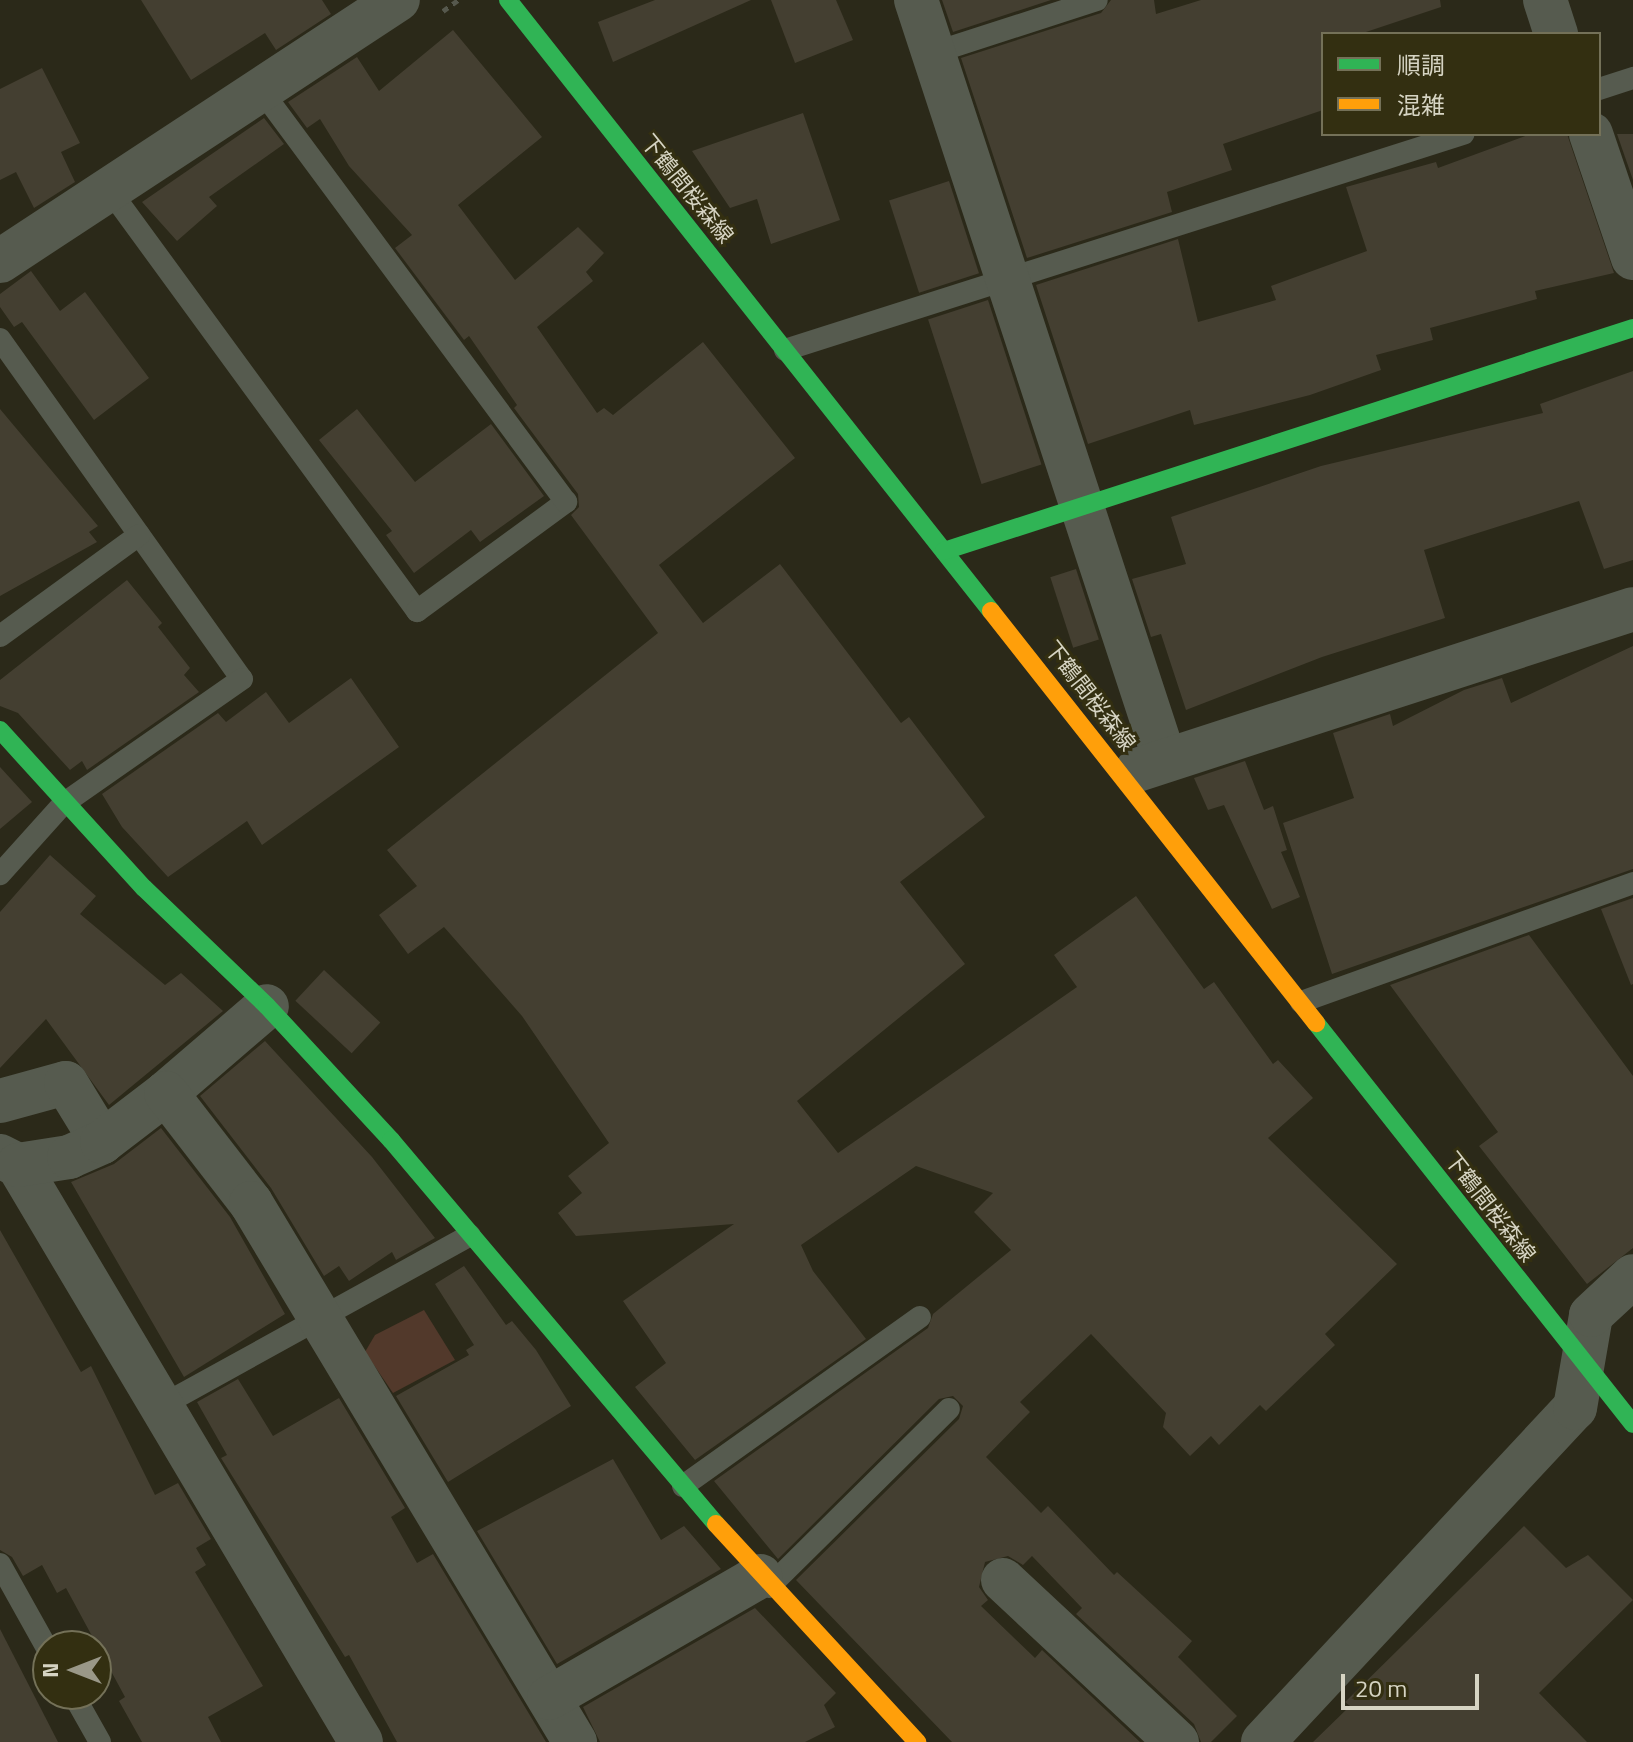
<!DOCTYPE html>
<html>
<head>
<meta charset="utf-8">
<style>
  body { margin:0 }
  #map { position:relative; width:1633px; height:1742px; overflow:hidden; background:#2b2919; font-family:"Titillium Web","Noto Sans JP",sans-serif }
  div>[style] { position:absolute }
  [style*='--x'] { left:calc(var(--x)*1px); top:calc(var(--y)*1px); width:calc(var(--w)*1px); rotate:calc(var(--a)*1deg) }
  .green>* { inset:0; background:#52392b }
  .building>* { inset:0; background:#443f31; transform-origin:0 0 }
  .path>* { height:5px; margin-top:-2.5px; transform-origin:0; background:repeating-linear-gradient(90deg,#56584d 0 6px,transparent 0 12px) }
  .lane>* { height:22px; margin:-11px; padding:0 11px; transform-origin:11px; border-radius:11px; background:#565b4f }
  .street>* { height:44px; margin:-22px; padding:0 22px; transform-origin:22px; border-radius:22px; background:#565b4f }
  .fast>* { height:18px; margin:-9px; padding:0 9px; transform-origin:9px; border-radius:9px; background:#30b455 }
  .slow>* { height:18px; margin:-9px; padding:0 9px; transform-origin:9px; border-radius:9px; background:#ff9f0a }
  span { translate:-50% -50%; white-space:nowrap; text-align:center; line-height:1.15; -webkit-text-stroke:6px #332f11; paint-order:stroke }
  .street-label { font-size:22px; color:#d6d4c3 }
  .legend { position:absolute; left:1321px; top:32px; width:280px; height:104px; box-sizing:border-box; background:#332f11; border:2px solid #747158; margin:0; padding:10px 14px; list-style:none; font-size:24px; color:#d6d4c3 }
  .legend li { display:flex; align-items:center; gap:16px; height:40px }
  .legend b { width:40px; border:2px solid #747158 }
  .north { position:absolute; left:32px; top:1630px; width:80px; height:80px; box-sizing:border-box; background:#332f11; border:2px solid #747158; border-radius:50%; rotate:270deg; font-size:22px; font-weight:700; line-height:32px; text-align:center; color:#d6d4c3 }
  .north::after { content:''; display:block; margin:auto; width:28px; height:36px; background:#9a9888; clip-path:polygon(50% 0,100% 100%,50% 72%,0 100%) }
  .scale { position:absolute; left:1341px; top:1674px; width:138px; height:36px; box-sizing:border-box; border:4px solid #d6d4c3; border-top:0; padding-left:10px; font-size:24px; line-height:28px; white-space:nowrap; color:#d6d4c3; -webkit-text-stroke:6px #332f11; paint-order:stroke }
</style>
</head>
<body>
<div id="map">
  <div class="green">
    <i style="clip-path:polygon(424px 1310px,455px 1360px,393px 1393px,365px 1352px,375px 1335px)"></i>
  </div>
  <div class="building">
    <i style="clip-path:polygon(141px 0,322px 0,331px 14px,276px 50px,265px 33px,191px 80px)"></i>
    <i style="clip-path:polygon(655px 0,751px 0,613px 62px,598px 22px)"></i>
    <i style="clip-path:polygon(771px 0,836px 0,853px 40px,795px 63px)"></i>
    <i style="clip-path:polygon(942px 0,1051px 0,953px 32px)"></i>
    <i style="clip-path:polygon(1111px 0,1154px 0,1156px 14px,1201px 0,1440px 0,1441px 7px,1360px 34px,1323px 34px,1323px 110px,1223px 144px,1232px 170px,1167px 192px,1172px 212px,1027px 258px,961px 58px,1101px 13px)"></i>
    <i style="clip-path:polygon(453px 30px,542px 137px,458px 205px,515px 280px,578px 227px,604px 253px,586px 272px,593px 281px,537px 327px,597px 413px,604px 408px,613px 415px,703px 342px,795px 458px,659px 565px,703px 623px,780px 564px,901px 723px,909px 717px,985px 817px,900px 882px,965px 964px,797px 1101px,838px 1153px,1077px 987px,1054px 955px,1136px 896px,1204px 989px,1214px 982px,1273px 1064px,1278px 1060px,1313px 1098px,1268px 1138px,1397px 1264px,1325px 1334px,1335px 1345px,1266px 1411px,1260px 1405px,1219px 1445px,1211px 1436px,1190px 1456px,1163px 1427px,1166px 1413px,1091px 1334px,1020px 1402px,1030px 1412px,986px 1457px,1041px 1513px,1048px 1506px,1114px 1575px,1117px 1572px,1192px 1641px,1178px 1657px,1237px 1716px,1211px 1742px,1201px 1742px,1194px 1724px,1076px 1614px,1082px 1608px,1032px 1556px,1023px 1565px,1008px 1556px,985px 1562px,979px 1587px,988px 1600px,981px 1606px,1035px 1658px,1042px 1650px,1140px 1742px,952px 1742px,796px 1580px,959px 1419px,963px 1406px,953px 1396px,939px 1399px,778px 1559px,714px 1481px,928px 1328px,933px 1314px,1011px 1250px,974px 1212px,993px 1193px,916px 1166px,801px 1245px,813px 1271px,866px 1339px,695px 1460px,635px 1387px,666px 1363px,623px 1301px,734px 1224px,576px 1236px,558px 1213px,582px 1193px,568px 1176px,609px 1143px,522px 1016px,444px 927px,408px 954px,379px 915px,417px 886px,387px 850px,658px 633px,571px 515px,579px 507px,578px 494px,514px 408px,517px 405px,469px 336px,464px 340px,395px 248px,412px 235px,349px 166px,320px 119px,307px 128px,288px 102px,357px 57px,379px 91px)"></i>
    <i style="clip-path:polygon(42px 68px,80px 143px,61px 152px,75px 182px,34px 208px,16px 172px,0 180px,0 89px)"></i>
    <i style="clip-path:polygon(803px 113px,840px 220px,771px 244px,757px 199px,730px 208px,692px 151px)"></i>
    <i style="clip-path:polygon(264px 118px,284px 144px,209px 197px,217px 206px,177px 241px,142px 202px)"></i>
    <i style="clip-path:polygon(1531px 134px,1567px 134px,1614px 273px,1535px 291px,1537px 299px,1430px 328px,1433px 340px,1376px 355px,1381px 370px,1310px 395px,1194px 425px,1190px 410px,1088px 444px,1036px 285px,1178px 239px,1198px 322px,1276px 300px,1271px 286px,1367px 251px,1346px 187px,1436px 162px,1438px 168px)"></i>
    <i style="clip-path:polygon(1617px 134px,1633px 134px,1633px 180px)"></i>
    <i style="left:949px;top:181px;width:97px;height:63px;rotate:72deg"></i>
    <i style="clip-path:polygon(31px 271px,60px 311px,85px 292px,149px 378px,94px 420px,22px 322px,14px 327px,0 307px,0 294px)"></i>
    <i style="left:988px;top:300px;width:173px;height:63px;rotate:72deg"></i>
    <i style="clip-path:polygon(1633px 371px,1633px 560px,1604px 569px,1579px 501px,1424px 550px,1445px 618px,1322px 657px,1186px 710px,1161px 634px,1151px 637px,1132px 579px,1186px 564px,1171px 517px,1321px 466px,1543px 413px,1540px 404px)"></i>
    <i style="clip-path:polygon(0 409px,98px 526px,89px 532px,97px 542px,0 596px)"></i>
    <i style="clip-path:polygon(357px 409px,415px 482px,491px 424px,544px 496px,480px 542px,471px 530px,414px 573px,386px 535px,392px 531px,319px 440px)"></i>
    <i style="left:1076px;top:569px;width:74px;height:27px;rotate:72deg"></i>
    <i style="clip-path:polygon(127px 580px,162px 623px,158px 627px,190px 668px,184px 675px,199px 692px,87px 770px,82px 761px,70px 770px,18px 713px,0 706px,0 680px)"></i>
    <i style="clip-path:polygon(1633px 646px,1633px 869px,1332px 974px,1283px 823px,1354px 798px,1333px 733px,1390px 714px,1393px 726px,1464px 690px,1502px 678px,1511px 703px)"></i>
    <i style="clip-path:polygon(351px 678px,399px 747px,262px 845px,247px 821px,168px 877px,122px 827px,102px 794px,218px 713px,226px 722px,266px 692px,289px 723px)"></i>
    <i style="clip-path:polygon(1245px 761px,1264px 810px,1273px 806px,1287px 850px,1281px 852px,1300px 897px,1272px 909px,1224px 805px,1208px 810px,1194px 778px)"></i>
    <i style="clip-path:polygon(0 767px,32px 802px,0 829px)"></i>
    <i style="clip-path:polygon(50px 855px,96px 896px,80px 914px,165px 985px,181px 973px,223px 1011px,109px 1105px,46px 1019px,0 1068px,0 912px)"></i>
    <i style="clip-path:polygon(1633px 898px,1633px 984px,1631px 985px,1601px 909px)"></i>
    <i style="clip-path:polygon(1529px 935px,1633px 1076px,1633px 1248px,1587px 1284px,1479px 1146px,1498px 1132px,1390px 985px)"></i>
    <i style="left:324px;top:970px;width:77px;height:42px;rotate:43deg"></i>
    <i style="clip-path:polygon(265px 1041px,372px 1157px,435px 1238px,396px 1260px,392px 1252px,349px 1281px,339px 1266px,324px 1276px,271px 1188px,200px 1096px)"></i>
    <i style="clip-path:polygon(161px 1128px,230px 1217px,285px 1314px,184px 1377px,71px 1182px,114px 1164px)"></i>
    <i style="clip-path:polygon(0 1230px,81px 1372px,91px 1366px,155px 1495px,178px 1483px,211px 1539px,196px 1548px,206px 1565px,195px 1572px,263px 1686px,208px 1717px,221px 1742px,142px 1742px,119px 1701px,125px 1697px,66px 1588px,57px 1593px,42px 1565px,23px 1576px,12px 1557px,0 1550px)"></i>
    <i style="clip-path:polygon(464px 1266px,506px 1325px,512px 1321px,536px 1350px,571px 1406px,448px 1482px,396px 1396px,469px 1355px,466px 1350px,474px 1345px,435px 1284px)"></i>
    <i style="clip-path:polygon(238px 1379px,273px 1436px,339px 1398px,405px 1508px,391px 1517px,417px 1563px,433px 1554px,546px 1742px,397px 1742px,349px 1655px,345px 1657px,221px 1458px,227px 1455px,197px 1402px)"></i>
    <i style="clip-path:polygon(613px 1459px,661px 1540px,684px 1526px,721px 1569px,557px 1664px,477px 1531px)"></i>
    <i style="clip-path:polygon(1524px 1526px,1566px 1568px,1588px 1555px,1633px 1600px,1539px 1693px,1587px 1742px,1313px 1742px,1350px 1706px,1345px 1702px)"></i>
    <i style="clip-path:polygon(755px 1608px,836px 1693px,824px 1705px,835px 1727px,805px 1742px,600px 1742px,583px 1707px)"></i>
    <i style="clip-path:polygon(0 1629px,58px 1742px,0 1742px)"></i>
  </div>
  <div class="path">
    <i style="--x:443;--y:11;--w:19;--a:-36"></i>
  </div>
  <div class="lane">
    <i style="--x:933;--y:53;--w:172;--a:-17.9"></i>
    <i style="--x:1599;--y:89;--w:36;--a:-18"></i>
    <i style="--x:108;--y:188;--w:524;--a:53.85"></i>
    <i style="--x:417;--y:611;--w:185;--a:-36.2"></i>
    <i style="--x:566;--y:502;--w:513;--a:-126.51"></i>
    <i style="--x:0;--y:339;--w:417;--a:54.6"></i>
    <i style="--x:242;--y:679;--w:217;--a:145.1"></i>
    <i style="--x:64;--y:803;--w:96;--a:132"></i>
    <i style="--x:785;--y:350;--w:712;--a:-17.67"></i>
    <i style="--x:0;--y:636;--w:172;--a:-36"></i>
    <i style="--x:1301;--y:1002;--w:353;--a:-19.7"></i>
    <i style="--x:159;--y:1407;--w:355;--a:-28.9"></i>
    <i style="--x:683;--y:1486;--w:291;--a:-35.5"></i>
    <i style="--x:0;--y:1564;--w:98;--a:60.8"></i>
    <i style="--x:769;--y:1587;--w:253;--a:-44.7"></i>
    <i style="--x:73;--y:1694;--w:55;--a:60.6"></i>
  </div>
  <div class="street">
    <i style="--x:916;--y:0;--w:800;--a:71.86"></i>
    <i style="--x:1545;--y:0;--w:36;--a:72"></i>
    <i style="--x:1591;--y:134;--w:131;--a:71.3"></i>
    <i style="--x:0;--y:261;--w:476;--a:-33.3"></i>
    <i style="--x:1137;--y:770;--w:521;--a:-17.98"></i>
    <i style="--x:166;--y:1093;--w:133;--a:-40.7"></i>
    <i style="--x:0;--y:1101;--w:68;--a:-15.3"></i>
    <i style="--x:66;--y:1083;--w:69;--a:58.6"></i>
    <i style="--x:0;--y:1156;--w:20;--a:27"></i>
    <i style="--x:18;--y:1165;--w:671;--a:59.27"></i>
    <i style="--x:18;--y:1165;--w:52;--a:-8.9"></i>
    <i style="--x:69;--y:1157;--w:36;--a:-24"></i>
    <i style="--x:102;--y:1142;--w:81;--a:-37.4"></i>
    <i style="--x:166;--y:1093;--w:139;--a:52.3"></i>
    <i style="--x:251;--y:1203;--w:629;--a:58.99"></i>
    <i style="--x:1003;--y:1580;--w:238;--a:43"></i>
    <i style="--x:549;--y:1698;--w:244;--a:-30"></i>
    <i style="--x:1263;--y:1742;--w:457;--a:-47"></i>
    <i style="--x:1575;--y:1408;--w:94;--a:-80.2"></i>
    <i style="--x:1591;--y:1315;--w:57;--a:-42.9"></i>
  </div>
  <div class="fast">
    <i style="--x:508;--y:0;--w:779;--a:51.67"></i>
    <i style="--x:944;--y:551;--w:724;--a:-17.93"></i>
    <i style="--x:0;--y:730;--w:214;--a:47.7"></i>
    <i style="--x:144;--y:888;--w:170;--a:43.8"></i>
    <i style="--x:267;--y:1006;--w:183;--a:47.2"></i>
    <i style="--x:391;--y:1140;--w:503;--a:49.76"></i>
    <i style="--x:1316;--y:1023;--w:511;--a:51.67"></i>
  </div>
  <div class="slow">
    <i style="--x:991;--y:611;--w:525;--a:51.73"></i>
    <i style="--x:716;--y:1524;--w:297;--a:47.3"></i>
  </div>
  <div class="street-label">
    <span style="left:687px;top:189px;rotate:51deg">下鶴間桜森線</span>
    <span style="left:1090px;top:696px;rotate:52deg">下鶴間桜森線</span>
    <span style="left:1490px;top:1207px;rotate:52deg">下鶴間桜森線</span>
  </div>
  <ul class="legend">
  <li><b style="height:10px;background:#30b455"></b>順調</li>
  <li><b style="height:10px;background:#ff9f0a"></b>混雑</li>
  </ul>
  <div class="north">N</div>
  <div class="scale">20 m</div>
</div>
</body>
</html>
